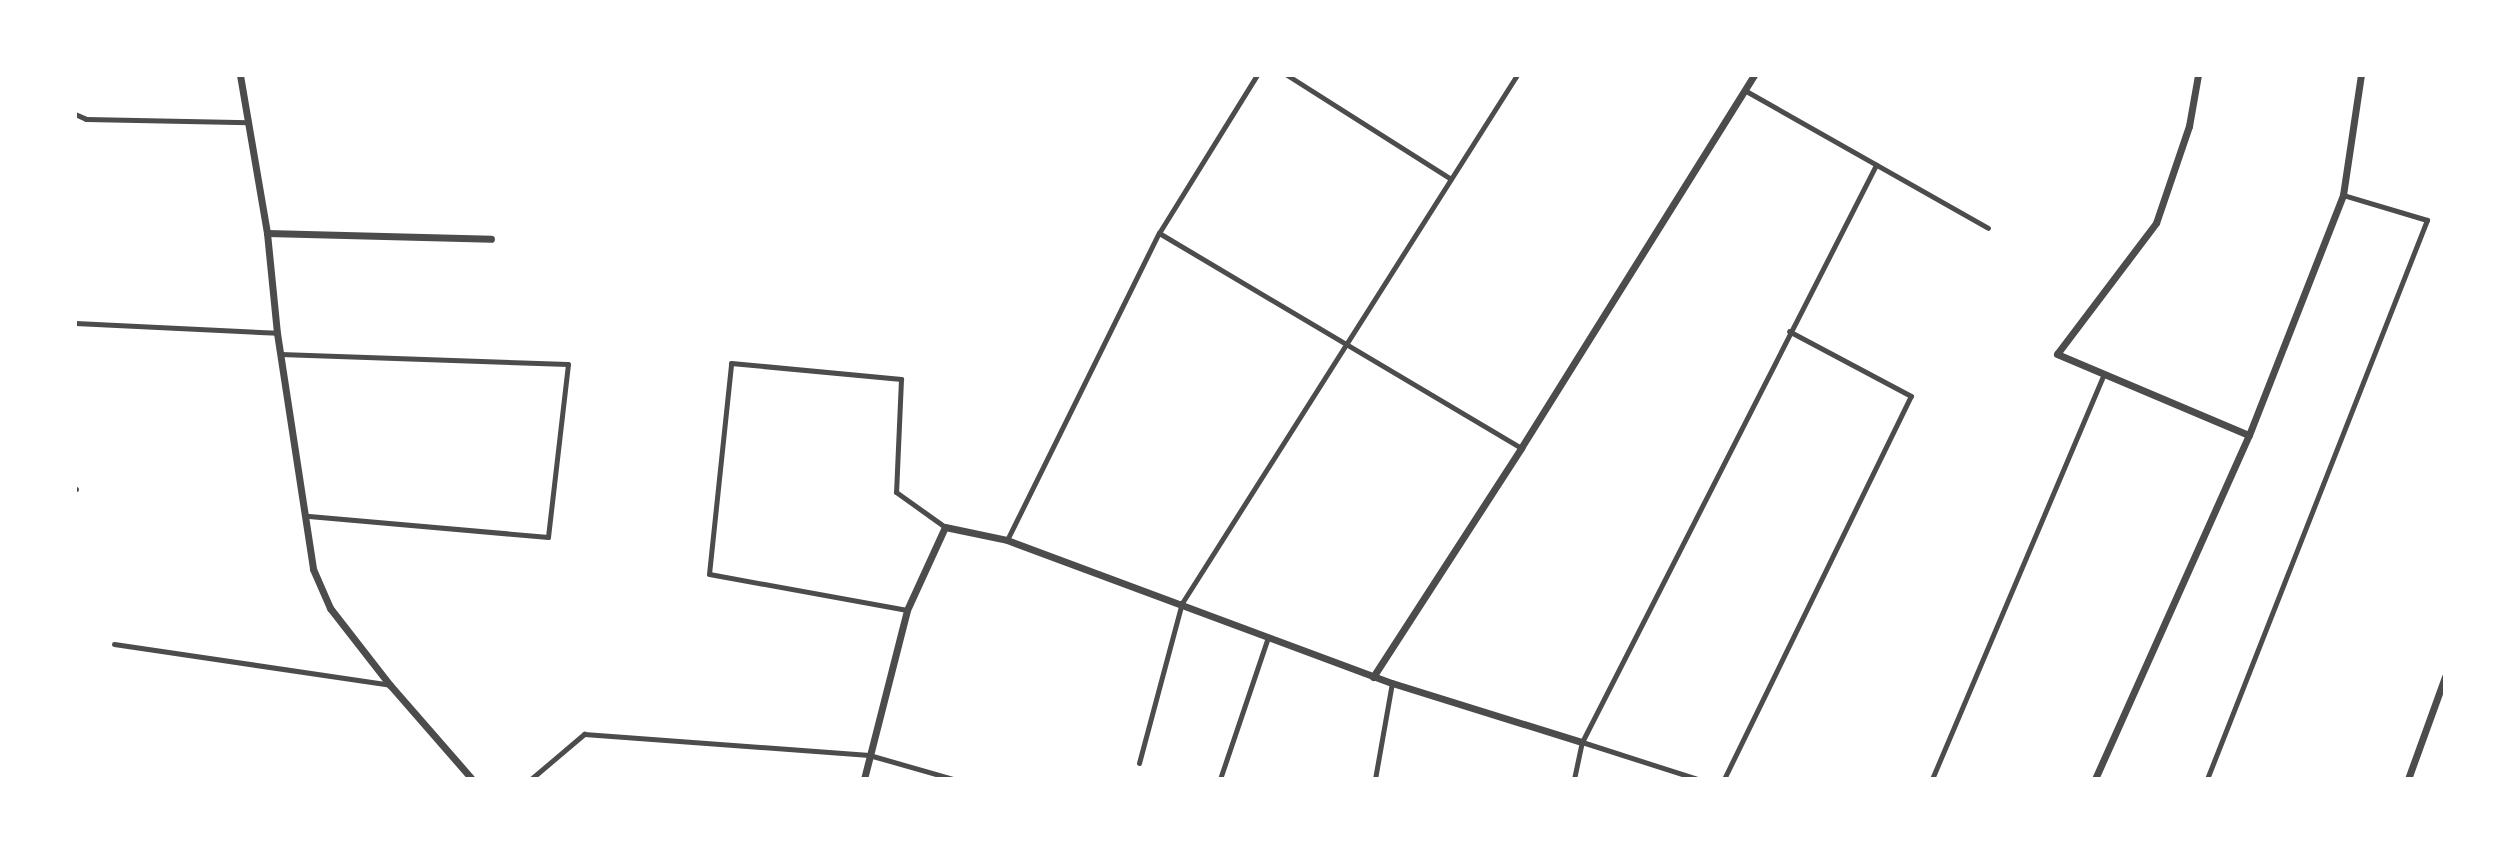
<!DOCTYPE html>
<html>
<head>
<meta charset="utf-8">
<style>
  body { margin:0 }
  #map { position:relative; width:2520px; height:854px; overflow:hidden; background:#fff; font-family:"Zilla Slab",serif }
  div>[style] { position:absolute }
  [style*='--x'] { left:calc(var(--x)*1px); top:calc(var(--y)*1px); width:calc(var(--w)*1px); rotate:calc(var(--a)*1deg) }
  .service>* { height:5px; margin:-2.5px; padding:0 2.5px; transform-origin:2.5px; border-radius:2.5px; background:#4c4c4c }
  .minor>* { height:7px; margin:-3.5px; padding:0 3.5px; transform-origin:3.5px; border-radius:3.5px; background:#4c4c4c }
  span { translate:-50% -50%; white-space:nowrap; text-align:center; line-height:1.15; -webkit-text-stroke:5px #fff; paint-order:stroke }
  .frame { position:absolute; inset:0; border:77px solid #fff; pointer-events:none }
</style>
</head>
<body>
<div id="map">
  <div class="service">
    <i style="--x:1287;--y:75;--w:194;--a:32.4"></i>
    <i style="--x:1746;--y:91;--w:278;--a:29.5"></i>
    <i style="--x:75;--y:114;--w:12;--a:24"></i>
    <i style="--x:86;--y:119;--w:163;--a:1.1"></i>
    <i style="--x:1159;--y:233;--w:421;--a:30.7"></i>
    <i style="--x:75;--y:323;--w:202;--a:2.8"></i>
    <i style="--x:280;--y:354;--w:288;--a:2"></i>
    <i style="--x:568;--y:364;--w:174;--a:96.6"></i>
    <i style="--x:548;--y:537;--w:243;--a:-175"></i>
    <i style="--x:75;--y:489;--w:1;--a:0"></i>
    <i style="--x:1007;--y:540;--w:343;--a:-63.7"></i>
    <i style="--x:1159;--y:233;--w:186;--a:-58.2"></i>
    <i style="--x:907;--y:610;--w:201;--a:-169.7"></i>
    <i style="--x:709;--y:574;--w:212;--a:-84"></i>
    <i style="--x:731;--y:363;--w:171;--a:5.4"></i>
    <i style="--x:901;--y:379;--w:113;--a:92.5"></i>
    <i style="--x:896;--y:492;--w:60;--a:35.5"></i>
    <i style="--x:114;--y:644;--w:279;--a:8.4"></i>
    <i style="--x:1582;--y:742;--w:121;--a:17.8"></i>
    <i style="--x:1139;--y:763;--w:166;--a:-75"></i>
    <i style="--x:1182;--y:603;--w:625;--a:-57.61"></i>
    <i style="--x:531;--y:779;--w:70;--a:-40.3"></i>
    <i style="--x:584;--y:734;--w:286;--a:4.2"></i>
    <i style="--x:869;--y:755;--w:87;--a:15.9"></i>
    <i style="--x:1220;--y:779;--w:150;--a:-71.3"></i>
    <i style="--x:1375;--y:779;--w:97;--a:-80"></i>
    <i style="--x:1574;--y:779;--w:38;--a:-78"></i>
    <i style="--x:1582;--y:742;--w:648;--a:-63"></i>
    <i style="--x:1724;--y:779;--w:426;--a:-64"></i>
    <i style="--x:1911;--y:396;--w:138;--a:-152"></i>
    <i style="--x:1932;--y:779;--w:438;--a:-67"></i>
    <i style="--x:2207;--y:779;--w:601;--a:-68.52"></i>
    <i style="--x:2427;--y:220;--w:88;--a:-163.4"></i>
  </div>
  <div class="minor">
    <i style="--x:240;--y:75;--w:160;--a:80.3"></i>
    <i style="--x:267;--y:233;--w:100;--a:84.3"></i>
    <i style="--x:277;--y:333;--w:239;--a:81.3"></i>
    <i style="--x:313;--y:569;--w:43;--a:66.4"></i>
    <i style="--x:330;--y:608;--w:98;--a:52.1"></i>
    <i style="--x:390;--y:685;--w:125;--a:48.9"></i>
    <i style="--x:2198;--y:75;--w:52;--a:100"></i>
    <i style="--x:2189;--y:126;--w:102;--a:108.8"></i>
    <i style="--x:2156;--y:223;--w:164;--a:127.1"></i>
    <i style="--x:2057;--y:354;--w:208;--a:22.9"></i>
    <i style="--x:267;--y:233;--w:224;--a:1.5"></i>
    <i style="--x:1373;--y:677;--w:273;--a:-57.1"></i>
    <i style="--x:1521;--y:448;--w:440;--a:-58"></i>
    <i style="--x:864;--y:779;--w:174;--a:-75.7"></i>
    <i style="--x:907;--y:610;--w:91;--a:-65.4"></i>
    <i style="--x:945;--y:527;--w:63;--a:11.8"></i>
    <i style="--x:1007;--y:540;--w:411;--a:20.4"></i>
    <i style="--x:1392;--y:683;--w:199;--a:17.3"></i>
    <i style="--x:2095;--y:779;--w:377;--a:-65.9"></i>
    <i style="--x:2249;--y:435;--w:258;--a:-68.6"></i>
    <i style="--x:2343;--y:195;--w:121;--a:-81.5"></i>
    <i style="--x:2408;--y:779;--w:109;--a:-70.1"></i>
  </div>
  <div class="frame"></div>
</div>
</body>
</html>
